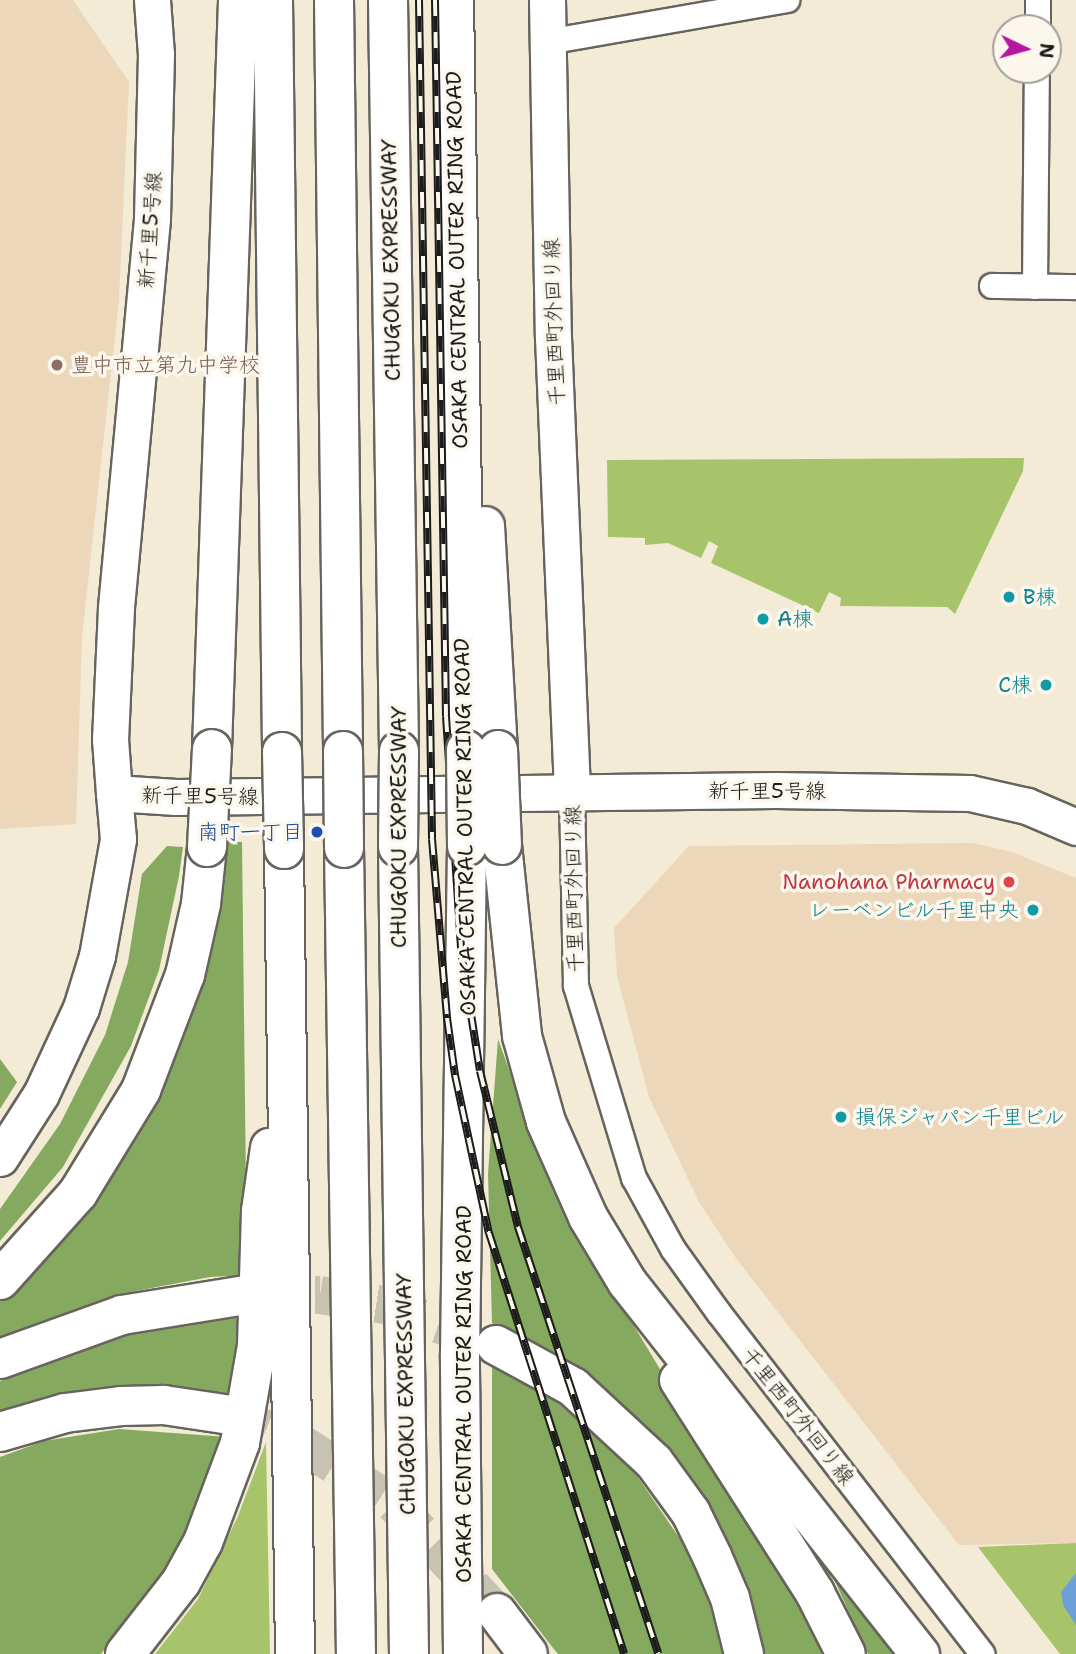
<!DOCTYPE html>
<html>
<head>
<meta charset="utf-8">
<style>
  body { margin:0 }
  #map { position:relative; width:1076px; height:1654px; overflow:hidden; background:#f3ebd5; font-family:"Shantell Sans","Klee One",sans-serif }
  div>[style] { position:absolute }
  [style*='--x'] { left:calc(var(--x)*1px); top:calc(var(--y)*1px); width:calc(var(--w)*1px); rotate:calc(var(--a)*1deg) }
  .built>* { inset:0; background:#edd7ba }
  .green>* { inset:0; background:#a7c46b }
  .forest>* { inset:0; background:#85aa5f }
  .water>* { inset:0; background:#6d9fd8 }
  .primary-tunnel>* { height:38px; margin-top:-19px; transform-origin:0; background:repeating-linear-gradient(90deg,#c8c2b0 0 38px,transparent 0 57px) }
  .roads { filter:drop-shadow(2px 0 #67645d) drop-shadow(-2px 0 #67645d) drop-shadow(0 2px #67645d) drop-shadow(0 -2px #67645d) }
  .street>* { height:24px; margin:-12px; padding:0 12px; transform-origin:12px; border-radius:12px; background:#fff }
  .secondary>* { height:35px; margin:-17.5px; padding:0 17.5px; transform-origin:17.5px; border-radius:17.5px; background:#fff }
  .primary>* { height:38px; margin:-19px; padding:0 19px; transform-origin:19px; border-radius:19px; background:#fff }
  .highway>* { height:38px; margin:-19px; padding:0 19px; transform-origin:19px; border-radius:19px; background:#fff }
  .rail>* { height:8px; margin-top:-4px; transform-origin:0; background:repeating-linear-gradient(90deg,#fbf7ec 0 16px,#1c1c1c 0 32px); box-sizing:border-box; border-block:2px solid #1c1c1c }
  .bridges { filter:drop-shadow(2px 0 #67645d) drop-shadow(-2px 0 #67645d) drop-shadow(0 2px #67645d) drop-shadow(0 -2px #67645d) }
  .primary-bridge>* { height:38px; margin:-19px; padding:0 19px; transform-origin:19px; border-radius:19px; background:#fff }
  .highway-bridge>* { height:38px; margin:-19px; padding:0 19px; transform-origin:19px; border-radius:19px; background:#fff }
  .dots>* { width:19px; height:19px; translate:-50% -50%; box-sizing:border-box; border:4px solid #fbf7ec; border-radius:50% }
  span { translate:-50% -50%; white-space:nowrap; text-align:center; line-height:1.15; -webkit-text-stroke:7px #fbf7ec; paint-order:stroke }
  .street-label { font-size:21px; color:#1c1c1c }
  .education-label { font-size:21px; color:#785e54 }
  .left { translate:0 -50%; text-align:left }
  .culture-label { font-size:21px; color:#0d838f }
  .right { translate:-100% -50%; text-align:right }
  .transit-label { font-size:21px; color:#164399 }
  .health-label { font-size:21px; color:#be3a42 }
  .north { position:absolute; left:992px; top:14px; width:70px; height:70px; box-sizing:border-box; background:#fbf7ec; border:2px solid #a29f99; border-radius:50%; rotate:95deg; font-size:19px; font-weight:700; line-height:28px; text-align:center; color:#1c1c1c }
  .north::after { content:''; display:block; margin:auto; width:24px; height:32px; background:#b5179e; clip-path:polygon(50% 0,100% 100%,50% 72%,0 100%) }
</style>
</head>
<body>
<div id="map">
  <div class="built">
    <i style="clip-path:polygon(0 0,73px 0,129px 82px,119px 300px,82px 637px,76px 824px,0 829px)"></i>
    <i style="clip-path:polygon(973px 843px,1012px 852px,1076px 878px,1076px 1543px,959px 1545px,735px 1257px,699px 1202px,649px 1097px,617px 976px,614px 928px,689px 846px)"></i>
  </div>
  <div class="green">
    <i style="clip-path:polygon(1024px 458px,1023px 471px,955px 614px,947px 607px,840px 606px,841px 598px,829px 592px,819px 613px,711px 563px,718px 546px,709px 541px,701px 558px,668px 543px,645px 545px,645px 538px,608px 537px,607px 460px)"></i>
    <i style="clip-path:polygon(266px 1442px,270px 1654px,155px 1654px,198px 1599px,238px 1516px)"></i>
    <i style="clip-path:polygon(1076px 1543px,1076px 1654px,1060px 1654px,978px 1547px)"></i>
  </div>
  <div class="forest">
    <i style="clip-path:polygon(217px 841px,242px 842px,247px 1275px,210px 1277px,136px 1291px,0 1337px,0 1295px,87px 1198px)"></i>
    <i style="clip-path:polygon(167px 846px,183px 847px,179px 876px,159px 970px,131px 1046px,63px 1167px,0 1241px,0 1209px,60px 1124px,105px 1035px,128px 962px,142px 874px)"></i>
    <i style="clip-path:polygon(498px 1039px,553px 1191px,777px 1564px,825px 1654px,764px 1654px,748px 1591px,725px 1534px,669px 1452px,624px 1406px,579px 1371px,492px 1323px,488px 1173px)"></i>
    <i style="clip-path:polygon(0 1059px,17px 1082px,0 1109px)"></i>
    <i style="clip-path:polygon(246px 1316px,236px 1398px,0 1413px,0 1381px,30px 1368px,144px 1330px)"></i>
    <i style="clip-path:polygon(492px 1366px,553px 1398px,633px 1470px,689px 1552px,710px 1599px,725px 1654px,558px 1654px,553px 1648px,492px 1569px)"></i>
    <i style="clip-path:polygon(119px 1429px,227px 1437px,209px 1496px,165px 1575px,101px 1654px,0 1654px,0 1457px,44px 1441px)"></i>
    <i style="clip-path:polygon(833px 1577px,837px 1577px,897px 1654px,868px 1654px)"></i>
  </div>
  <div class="water">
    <i style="clip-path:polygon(1076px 1573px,1076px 1625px,1063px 1605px,1061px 1592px)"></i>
  </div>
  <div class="primary-tunnel">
    <i style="--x:258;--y:1294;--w:62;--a:0.9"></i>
    <i style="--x:320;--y:1295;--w:66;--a:8.7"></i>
    <i style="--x:385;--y:1305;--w:113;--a:19.7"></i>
    <i style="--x:231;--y:1415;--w:77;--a:22.2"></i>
    <i style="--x:302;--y:1444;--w:110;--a:33.1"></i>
    <i style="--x:394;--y:1504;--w:150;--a:46.6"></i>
  </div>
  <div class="roads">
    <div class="street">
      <i style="--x:1038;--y:28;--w:28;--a:-90"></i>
      <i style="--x:547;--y:42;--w:244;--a:-9.9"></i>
      <i style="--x:992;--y:286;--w:84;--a:0.7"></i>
      <i style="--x:1035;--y:287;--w:217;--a:-89.5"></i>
      <i style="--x:572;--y:795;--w:191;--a:88.8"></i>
      <i style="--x:576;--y:986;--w:201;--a:73.2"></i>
      <i style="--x:634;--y:1178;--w:81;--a:61.2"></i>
      <i style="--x:673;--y:1249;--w:79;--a:54.3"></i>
      <i style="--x:719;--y:1313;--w:431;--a:52.3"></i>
    </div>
    <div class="secondary">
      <i style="--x:152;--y:0;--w:54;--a:85.8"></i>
      <i style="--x:156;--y:54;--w:165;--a:91.4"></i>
      <i style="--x:152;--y:219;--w:391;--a:95.3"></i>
      <i style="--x:116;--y:608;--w:131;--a:92.6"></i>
      <i style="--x:110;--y:739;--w:54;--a:85.8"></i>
      <i style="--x:114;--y:793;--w:62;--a:3.7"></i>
      <i style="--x:176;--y:797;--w:599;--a:-0.67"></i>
      <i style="--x:775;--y:790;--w:195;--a:0.9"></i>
      <i style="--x:970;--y:793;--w:58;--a:12.8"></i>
      <i style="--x:1027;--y:806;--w:53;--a:23.2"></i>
      <i style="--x:547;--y:0;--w:337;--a:89"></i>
      <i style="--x:553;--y:337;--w:458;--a:87.6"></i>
      <i style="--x:0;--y:1158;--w:76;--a:-57.4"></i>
      <i style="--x:41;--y:1094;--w:95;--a:-65.1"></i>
      <i style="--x:81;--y:1008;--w:54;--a:-72.9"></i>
      <i style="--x:97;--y:956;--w:119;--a:-79.8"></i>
      <i style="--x:118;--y:839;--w:46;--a:-95"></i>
    </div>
    <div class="primary">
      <i style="--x:273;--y:0;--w:752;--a:89.31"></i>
      <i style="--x:454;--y:0;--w:750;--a:89.08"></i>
      <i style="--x:485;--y:526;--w:224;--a:86.7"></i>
      <i style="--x:212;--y:749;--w:749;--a:-88.01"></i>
      <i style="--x:502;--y:845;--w:192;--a:84"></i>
      <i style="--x:522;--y:1036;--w:89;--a:74.4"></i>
      <i style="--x:546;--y:1122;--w:104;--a:66.1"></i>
      <i style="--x:588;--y:1217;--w:76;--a:59"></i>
      <i style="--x:627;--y:1282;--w:474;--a:51.8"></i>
      <i style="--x:284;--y:849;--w:805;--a:89.22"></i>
      <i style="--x:0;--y:1280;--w:117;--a:-48.1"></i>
      <i style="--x:78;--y:1193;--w:121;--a:-58.5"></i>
      <i style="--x:141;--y:1090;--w:123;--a:-69.1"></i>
      <i style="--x:185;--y:975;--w:73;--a:-77.3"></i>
      <i style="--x:201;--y:904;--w:57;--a:-84"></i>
      <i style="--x:496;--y:1345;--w:88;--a:28.6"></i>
      <i style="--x:573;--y:1387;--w:110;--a:42.8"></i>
      <i style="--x:654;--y:1462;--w:63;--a:54"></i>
      <i style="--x:691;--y:1513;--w:48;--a:64"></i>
      <i style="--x:712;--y:1556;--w:46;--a:66.8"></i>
      <i style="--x:730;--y:1598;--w:58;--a:76"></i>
      <i style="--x:0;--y:1359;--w:130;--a:-19.8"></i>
      <i style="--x:122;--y:1315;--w:125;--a:-9.2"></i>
      <i style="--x:679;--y:1380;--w:253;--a:57.4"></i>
      <i style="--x:815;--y:1593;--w:68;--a:63.1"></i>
      <i style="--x:0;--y:1432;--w:68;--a:-16.3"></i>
      <i style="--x:65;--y:1413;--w:56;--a:-7.1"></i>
      <i style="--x:121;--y:1406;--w:43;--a:-1.3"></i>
      <i style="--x:164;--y:1405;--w:68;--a:8.5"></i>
      <i style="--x:497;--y:1613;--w:51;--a:52.9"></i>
      <i style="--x:125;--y:1654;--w:91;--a:-52.1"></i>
      <i style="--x:181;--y:1582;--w:46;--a:-61.2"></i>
      <i style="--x:203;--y:1542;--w:106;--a:-69.5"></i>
      <i style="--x:240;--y:1443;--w:98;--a:-80.1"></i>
      <i style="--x:257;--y:1346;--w:135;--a:-88.3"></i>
      <i style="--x:261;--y:1211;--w:64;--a:-81.9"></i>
      <i style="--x:463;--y:1654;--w:300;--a:-90.6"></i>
      <i style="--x:460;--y:1354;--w:508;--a:-89.21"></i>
    </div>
    <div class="highway">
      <i style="--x:334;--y:0;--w:751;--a:89.31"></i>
      <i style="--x:388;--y:0;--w:751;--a:89.16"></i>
      <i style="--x:398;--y:847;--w:807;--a:89.22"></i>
      <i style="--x:344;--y:848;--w:806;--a:89.15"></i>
    </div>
  </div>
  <div class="rail">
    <i style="--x:419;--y:0;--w:839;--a:89.11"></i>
    <i style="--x:432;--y:839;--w:180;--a:85.2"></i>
    <i style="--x:447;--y:1018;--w:58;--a:82"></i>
    <i style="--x:455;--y:1075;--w:162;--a:77.9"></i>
    <i style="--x:489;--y:1233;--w:442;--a:72.2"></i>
    <i style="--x:435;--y:0;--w:716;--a:89.12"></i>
    <i style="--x:446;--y:716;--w:235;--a:86.3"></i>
    <i style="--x:461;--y:951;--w:121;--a:81"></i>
    <i style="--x:480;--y:1071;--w:161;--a:76.3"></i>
    <i style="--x:518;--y:1227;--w:449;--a:71.8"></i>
  </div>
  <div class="bridges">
    <div class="primary-bridge">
      <i style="--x:466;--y:750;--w:96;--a:89.4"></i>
      <i style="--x:498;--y:750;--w:95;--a:87.6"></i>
      <i style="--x:282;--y:752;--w:97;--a:88.8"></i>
      <i style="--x:207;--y:847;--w:98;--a:-87.1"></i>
    </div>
    <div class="highway-bridge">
      <i style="--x:343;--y:751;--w:97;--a:89.4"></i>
      <i style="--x:398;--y:847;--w:96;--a:-89.4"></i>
    </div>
  </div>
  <div class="dots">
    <i style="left:57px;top:365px;background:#8d6e63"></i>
    <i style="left:1009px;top:597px;background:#0f9aa8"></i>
    <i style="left:763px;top:619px;background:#0f9aa8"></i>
    <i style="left:1046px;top:685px;background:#0f9aa8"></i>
    <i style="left:317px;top:832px;background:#1a4fb4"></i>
    <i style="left:1009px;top:882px;background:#e0444e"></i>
    <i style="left:1033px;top:910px;background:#0f9aa8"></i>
    <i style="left:841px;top:1117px;background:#0f9aa8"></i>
  </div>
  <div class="street-label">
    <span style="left:150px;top:230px;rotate:-86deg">新千里5号線</span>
    <span style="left:391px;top:260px;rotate:-91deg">CHUGOKU EXPRESSWAY</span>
    <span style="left:457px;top:260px;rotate:-91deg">OSAKA CENTRAL OUTER RING ROAD</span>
    <span style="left:554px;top:322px;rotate:-92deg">千里西町外回り線</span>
    <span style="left:767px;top:791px">新千里5号線</span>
    <span style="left:200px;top:796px;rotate:1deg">新千里5号線</span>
    <span style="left:399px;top:827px;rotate:-90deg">CHUGOKU EXPRESSWAY</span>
    <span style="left:465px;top:827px;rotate:-91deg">OSAKA CENTRAL OUTER RING ROAD</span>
    <span style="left:574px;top:889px;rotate:-91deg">千里西町外回り線</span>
    <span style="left:406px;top:1394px;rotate:-91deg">CHUGOKU EXPRESSWAY</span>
    <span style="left:464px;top:1394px;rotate:-90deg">OSAKA CENTRAL OUTER RING ROAD</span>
    <span style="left:798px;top:1416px;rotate:52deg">千里西町外回り線</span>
  </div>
  <div class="education-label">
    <span class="left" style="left:71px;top:365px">豊中市立第九中学校</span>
  </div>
  <div class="culture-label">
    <span class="left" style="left:1023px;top:597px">B棟</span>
    <span class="left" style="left:777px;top:619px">A棟</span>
    <span class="right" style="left:1032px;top:685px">C棟</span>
    <span class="right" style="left:1019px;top:910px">レーベンビル千里中央</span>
    <span class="left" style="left:855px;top:1117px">損保ジャパン千里ビル</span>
  </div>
  <div class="transit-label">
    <span class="right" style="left:303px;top:832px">南町一丁目</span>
  </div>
  <div class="health-label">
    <span class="right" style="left:995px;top:882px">Nanohana Pharmacy</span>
  </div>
  <div class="north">N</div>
</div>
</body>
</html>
